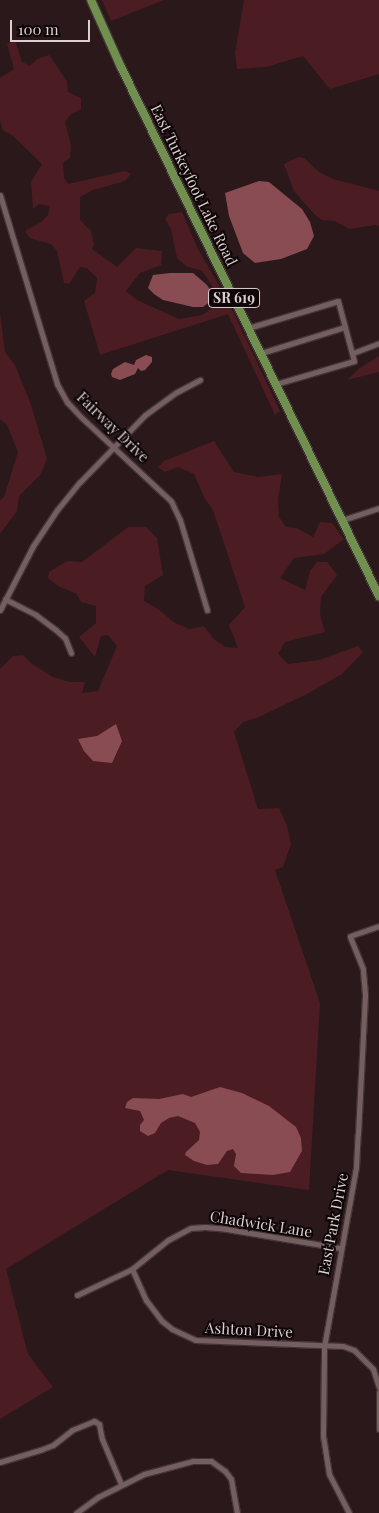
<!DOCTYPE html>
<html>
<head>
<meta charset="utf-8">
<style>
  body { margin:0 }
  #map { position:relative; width:379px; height:1513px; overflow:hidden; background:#2b181a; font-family:"Playfair Display",serif }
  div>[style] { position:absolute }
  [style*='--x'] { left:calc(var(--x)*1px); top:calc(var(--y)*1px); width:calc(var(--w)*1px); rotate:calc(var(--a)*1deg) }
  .green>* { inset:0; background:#4b1c22 }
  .water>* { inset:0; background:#884c52 }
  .roads { filter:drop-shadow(1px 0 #423535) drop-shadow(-1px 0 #423535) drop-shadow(0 1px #423535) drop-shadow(0 -1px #423535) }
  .minor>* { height:5px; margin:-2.5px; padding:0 2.5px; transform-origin:2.5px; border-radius:2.5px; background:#755e60 }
  .primary>* { height:8px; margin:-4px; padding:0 4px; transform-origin:4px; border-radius:4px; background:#71904f }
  span { translate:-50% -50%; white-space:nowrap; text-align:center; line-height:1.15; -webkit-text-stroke:4px #0e0607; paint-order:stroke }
  .shield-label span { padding:1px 4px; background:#0e0607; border:1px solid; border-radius:4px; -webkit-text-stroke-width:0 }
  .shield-label { font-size:14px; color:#dccfcf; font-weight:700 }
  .street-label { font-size:15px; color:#dccfcf }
  .scale { position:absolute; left:10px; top:20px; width:80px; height:22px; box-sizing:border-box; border:2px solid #dccfcf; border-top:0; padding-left:6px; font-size:15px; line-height:18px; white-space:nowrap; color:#dccfcf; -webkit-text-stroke:4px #0e0607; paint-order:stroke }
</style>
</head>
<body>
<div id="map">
  <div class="green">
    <i style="clip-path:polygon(102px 0,164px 0,111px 21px)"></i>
    <i style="clip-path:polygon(244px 0,379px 0,379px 74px,330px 89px,303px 56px,266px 67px,237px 69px,235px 53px)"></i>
    <i style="clip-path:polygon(15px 40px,22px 62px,30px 66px,37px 59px,49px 55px,67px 81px,68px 92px,81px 98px,81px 109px,70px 115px,65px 122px,71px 145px,70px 158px,63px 163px,64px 178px,68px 184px,125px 171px,131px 174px,125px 181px,93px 190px,80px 197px,80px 220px,91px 231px,94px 245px,92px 249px,117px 267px,136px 248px,162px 251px,161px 265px,140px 273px,126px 291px,137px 300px,179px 319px,202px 315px,214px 307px,218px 294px,202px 271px,186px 266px,177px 258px,171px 229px,165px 219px,169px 214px,182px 212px,198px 249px,228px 301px,280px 411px,275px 415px,228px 314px,100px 355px,84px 301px,95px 293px,97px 278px,87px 268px,80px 267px,69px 284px,64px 283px,57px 251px,51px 244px,30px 238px,25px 231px,41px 222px,48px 215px,50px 206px,39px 204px,33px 209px,31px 182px,42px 164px,13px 136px,3px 130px,0 121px,0 78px,14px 69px,7px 44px)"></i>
    <i style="clip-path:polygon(298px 157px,304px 158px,319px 172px,333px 179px,379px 191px,379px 226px,375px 225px,349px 229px,335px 221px,322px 220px,315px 215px,294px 191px,284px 164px)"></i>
    <i style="clip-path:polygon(0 313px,5px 352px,15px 365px,30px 402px,47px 458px,41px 474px,19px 496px,17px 511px,0 534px,0 500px,4px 497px,18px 452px,7px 425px,0 419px)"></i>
    <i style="clip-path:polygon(379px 356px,379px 372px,347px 380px,360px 368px)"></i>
    <i style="clip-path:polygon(214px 441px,234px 472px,258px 477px,282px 474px,278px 500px,279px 517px,286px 527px,297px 528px,313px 537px,320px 522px,332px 523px,344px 539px,324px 554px,294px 558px,280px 578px,305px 590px,310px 571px,317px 562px,327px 562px,337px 575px,321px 597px,320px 615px,325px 632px,285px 642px,278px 654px,288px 664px,319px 660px,358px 646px,363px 652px,342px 674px,307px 694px,259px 717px,243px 722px,234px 732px,258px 809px,279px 808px,287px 826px,291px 844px,283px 867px,275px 870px,320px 1003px,309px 1190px,168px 1170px,6px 1269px,28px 1354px,53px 1387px,0 1419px,0 669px,13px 656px,23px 655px,32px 664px,53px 677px,70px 682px,85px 682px,82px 693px,98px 691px,117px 646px,108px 635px,101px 636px,95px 657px,79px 637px,96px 623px,96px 606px,81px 602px,77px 594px,58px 586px,48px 578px,49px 572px,67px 561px,82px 562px,128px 527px,146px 527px,157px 538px,163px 575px,145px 586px,144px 601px,158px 609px,175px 623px,190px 629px,204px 626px,214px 639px,225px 647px,238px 648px,229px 625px,245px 607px,213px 510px,204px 497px,194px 474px,178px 467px,165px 472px,158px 467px,164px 461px)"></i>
  </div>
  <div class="water">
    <i style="clip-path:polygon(259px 181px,269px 182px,302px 209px,310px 222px,314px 236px,307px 249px,281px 259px,255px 263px,243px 253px,229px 216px,225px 193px)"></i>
    <i style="clip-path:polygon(170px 273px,193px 273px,207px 285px,215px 298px,203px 307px,193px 307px,163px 300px,154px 294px,148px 288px,153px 275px)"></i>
    <i style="clip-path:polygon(146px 355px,152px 357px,152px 362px,145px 370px,141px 371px,138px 368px,135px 374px,120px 380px,112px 377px,111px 374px,113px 369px,125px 362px,134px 365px,136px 360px)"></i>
    <i style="clip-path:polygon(116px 724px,122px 741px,112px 763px,93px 761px,84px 751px,78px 739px,97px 736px)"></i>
    <i style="clip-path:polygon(220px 1087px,242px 1093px,269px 1106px,296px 1127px,301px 1138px,302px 1151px,290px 1172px,273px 1175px,241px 1173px,234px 1166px,236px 1154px,233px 1149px,227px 1151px,218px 1164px,207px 1165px,194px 1161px,185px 1155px,186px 1152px,199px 1140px,200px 1132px,195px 1123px,178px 1116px,169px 1118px,161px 1123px,155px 1133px,148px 1136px,140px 1131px,140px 1125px,144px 1120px,140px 1111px,125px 1108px,127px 1102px,133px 1098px,159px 1099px,183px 1094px,191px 1097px)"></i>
  </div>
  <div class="roads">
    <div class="minor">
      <i style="--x:0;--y:195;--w:197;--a:73.2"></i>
      <i style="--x:57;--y:384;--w:21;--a:61"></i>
      <i style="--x:67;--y:402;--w:22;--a:47"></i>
      <i style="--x:82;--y:418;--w:122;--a:43"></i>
      <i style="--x:171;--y:501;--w:21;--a:65"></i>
      <i style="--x:180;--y:520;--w:94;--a:73.3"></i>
      <i style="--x:248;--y:328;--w:94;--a:-16.7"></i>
      <i style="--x:338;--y:301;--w:62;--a:75.1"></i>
      <i style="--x:354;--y:361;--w:81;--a:163.6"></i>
      <i style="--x:261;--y:353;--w:88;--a:-17.2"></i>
      <i style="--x:353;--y:353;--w:28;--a:-21"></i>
      <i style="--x:342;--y:520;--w:39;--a:-18"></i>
      <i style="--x:5;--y:599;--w:35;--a:27"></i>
      <i style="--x:36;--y:615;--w:25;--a:37"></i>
      <i style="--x:56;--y:630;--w:12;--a:42"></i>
      <i style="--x:65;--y:638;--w:16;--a:68"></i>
      <i style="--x:0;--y:610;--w:72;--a:-62.7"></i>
      <i style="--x:33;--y:546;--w:43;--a:-56.3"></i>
      <i style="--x:57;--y:510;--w:36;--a:-51"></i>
      <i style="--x:80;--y:482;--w:93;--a:-45.9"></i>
      <i style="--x:145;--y:415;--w:39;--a:-36"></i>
      <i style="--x:177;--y:392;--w:26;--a:-28"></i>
      <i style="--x:132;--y:1269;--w:34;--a:66"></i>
      <i style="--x:146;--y:1300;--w:26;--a:53"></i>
      <i style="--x:162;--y:1321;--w:13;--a:39"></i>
      <i style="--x:172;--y:1329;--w:26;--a:25"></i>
      <i style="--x:196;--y:1340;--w:147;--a:2.3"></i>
      <i style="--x:343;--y:1346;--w:12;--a:20"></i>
      <i style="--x:354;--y:1350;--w:27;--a:45"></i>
      <i style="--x:373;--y:1369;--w:19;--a:72"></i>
      <i style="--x:77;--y:1295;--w:61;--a:-25.3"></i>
      <i style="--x:132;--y:1269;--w:46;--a:-38.9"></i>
      <i style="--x:168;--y:1240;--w:26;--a:-28"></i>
      <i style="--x:191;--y:1228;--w:14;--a:-4"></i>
      <i style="--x:205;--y:1227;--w:21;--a:5"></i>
      <i style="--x:226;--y:1229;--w:116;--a:9.5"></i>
      <i style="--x:379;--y:1392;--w:37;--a:90"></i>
      <i style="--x:0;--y:1462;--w:42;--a:-16.7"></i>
      <i style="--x:40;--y:1450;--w:14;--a:-21"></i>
      <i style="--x:53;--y:1445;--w:24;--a:-38"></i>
      <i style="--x:72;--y:1430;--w:24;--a:-22"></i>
      <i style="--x:94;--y:1421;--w:6;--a:31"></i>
      <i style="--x:99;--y:1424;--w:15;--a:79"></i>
      <i style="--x:102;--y:1439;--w:49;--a:67.1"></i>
      <i style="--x:76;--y:1513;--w:27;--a:-36"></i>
      <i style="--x:98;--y:1497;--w:51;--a:-26.6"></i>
      <i style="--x:144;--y:1474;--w:51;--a:-14.9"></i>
      <i style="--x:193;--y:1461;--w:18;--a:0"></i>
      <i style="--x:211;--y:1461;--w:17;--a:36"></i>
      <i style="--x:225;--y:1471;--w:10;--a:53"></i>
      <i style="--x:231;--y:1479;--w:35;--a:80"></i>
      <i style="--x:349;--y:1513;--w:44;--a:-117.1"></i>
      <i style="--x:329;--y:1474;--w:39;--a:-99"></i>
      <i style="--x:323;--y:1435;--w:88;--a:-89.3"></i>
      <i style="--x:324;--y:1347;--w:183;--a:-79.9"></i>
      <i style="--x:356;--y:1167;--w:33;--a:-87"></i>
      <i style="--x:358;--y:1134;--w:140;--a:-87.1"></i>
      <i style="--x:365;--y:994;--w:25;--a:-95"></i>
      <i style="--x:363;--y:969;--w:35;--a:-112"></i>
      <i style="--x:350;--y:936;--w:31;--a:-19"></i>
    </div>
    <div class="primary">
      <i style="--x:91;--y:0;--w:73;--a:65.9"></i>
      <i style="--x:121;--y:67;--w:589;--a:64"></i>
    </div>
  </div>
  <div class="shield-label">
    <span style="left:234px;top:298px">SR 619</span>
  </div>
  <div class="street-label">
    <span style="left:194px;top:185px;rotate:64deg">East Turkeyfoot Lake Road</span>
    <span style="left:113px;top:427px;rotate:44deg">Fairway Drive</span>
    <span style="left:261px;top:1224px;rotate:9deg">Chadwick Lane</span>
    <span style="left:333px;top:1224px;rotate:-79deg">East Park Drive</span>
    <span style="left:249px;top:1330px;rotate:3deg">Ashton Drive</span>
  </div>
  <div class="scale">100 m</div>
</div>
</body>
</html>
